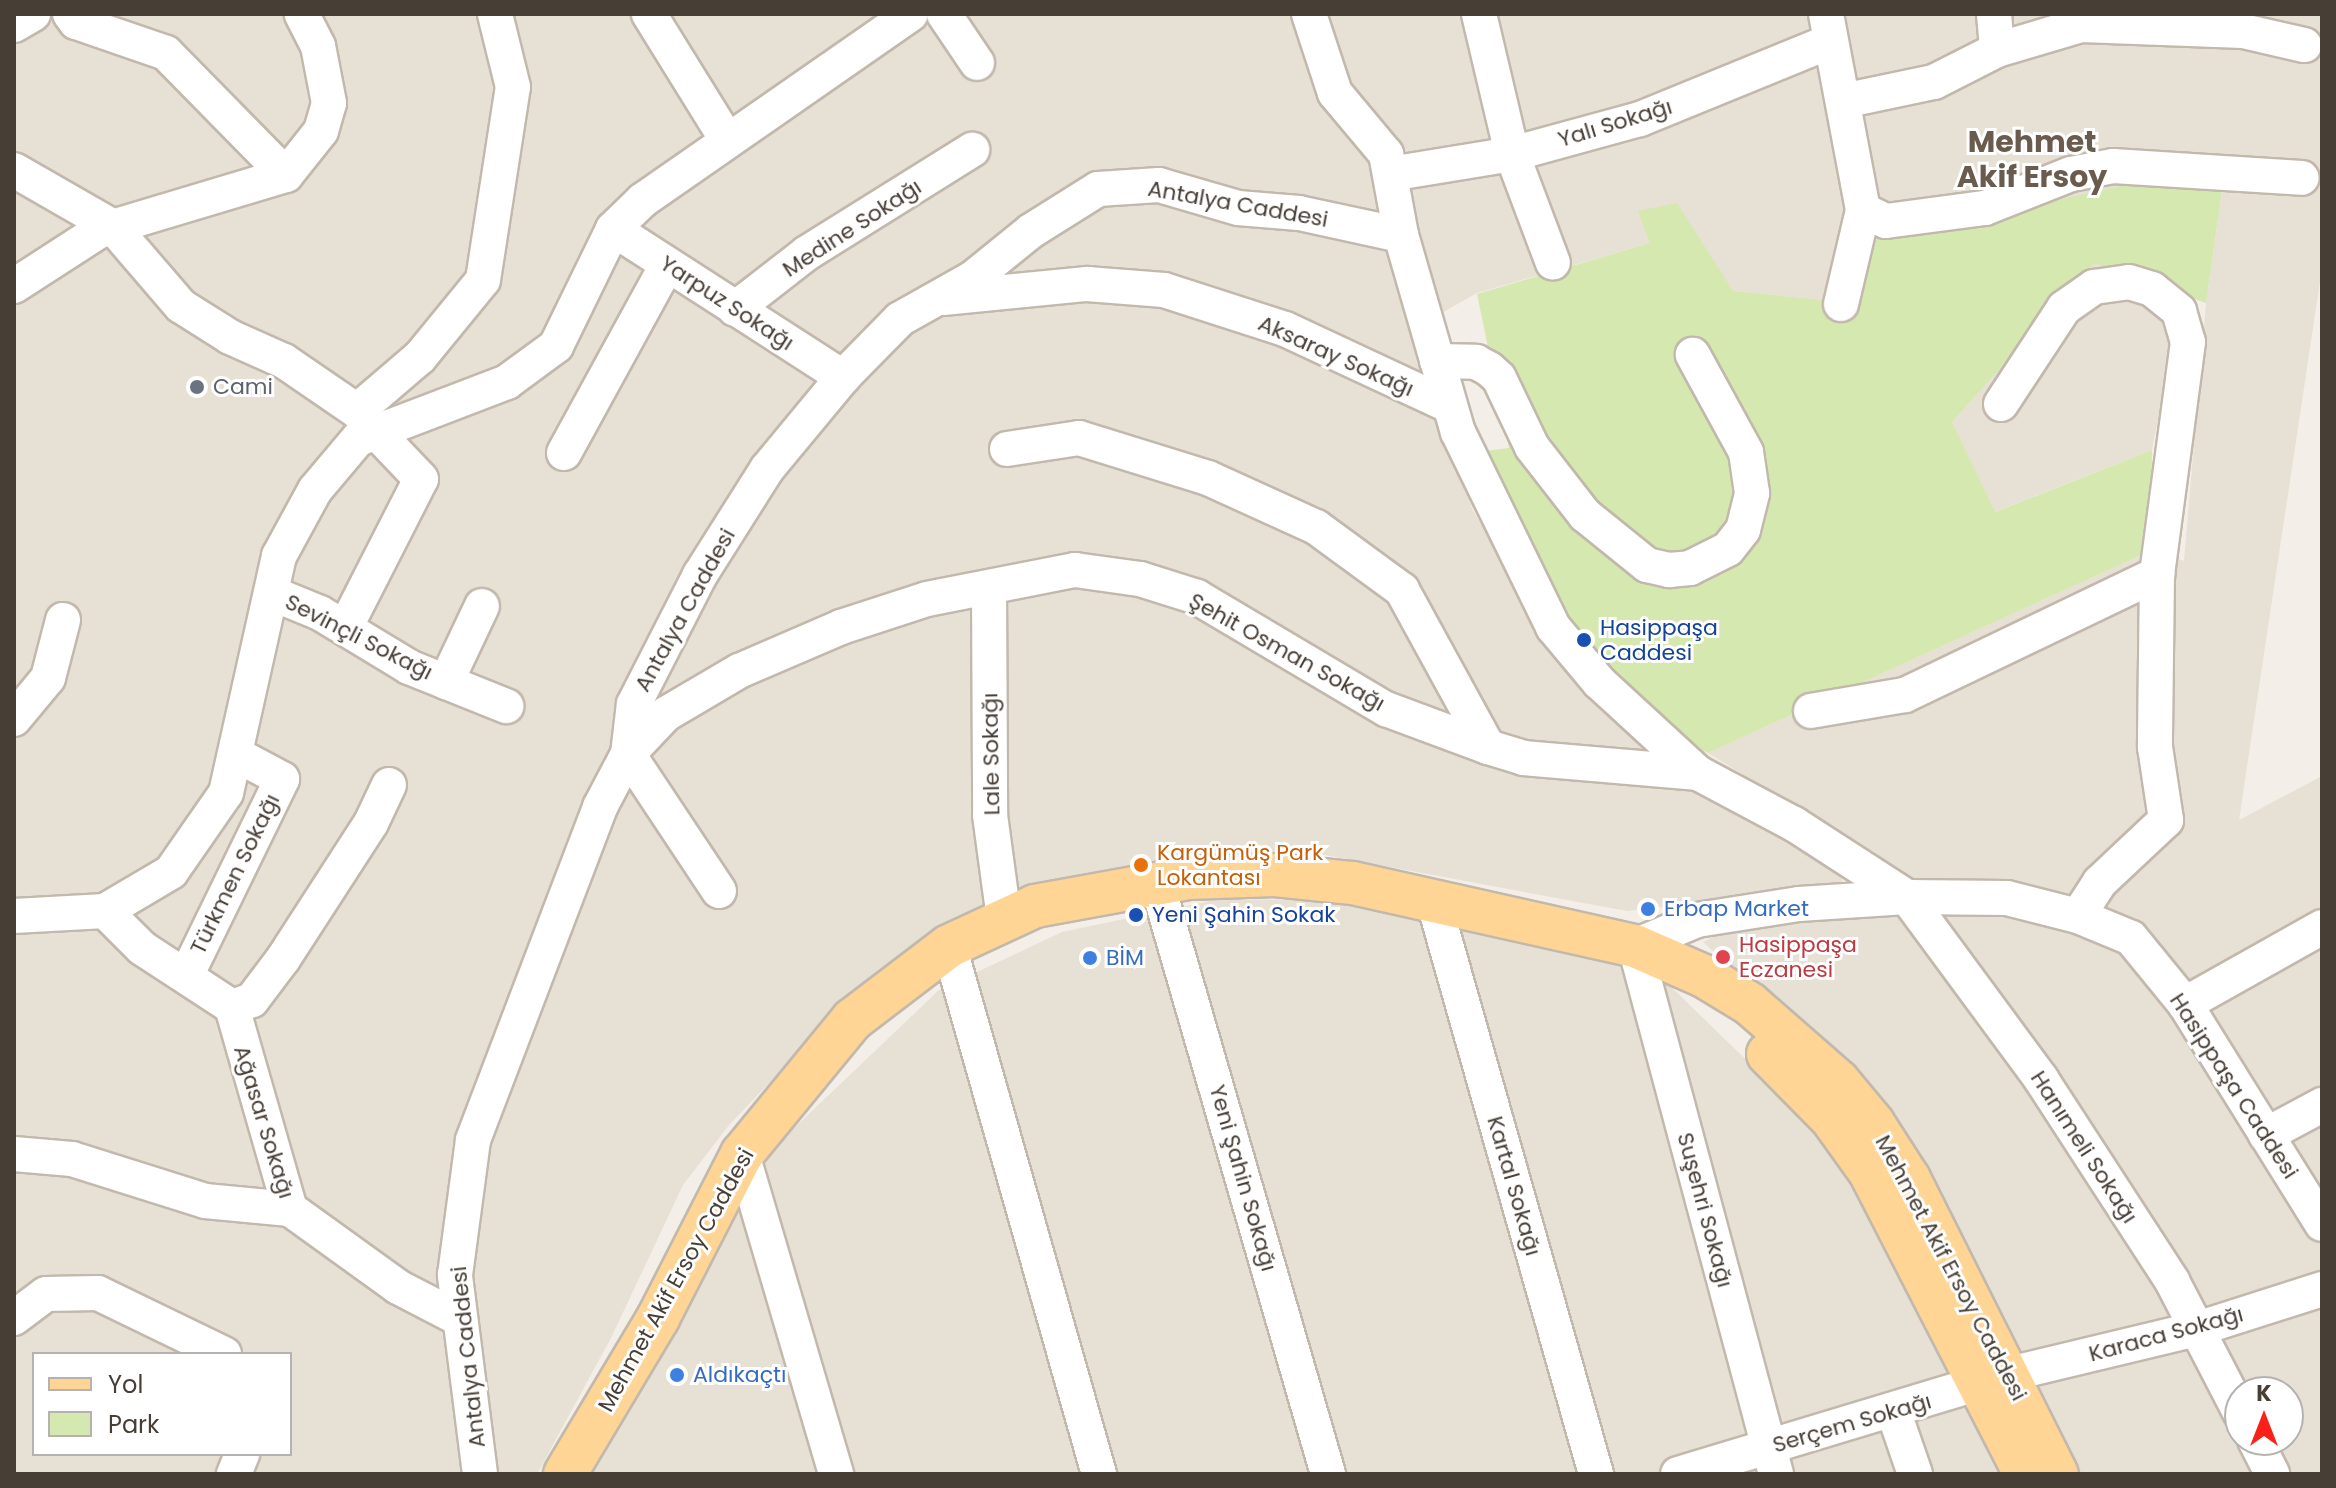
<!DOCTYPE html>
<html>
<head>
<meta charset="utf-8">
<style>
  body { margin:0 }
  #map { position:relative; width:2336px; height:1488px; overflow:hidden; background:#f3eee7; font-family:Poppins,sans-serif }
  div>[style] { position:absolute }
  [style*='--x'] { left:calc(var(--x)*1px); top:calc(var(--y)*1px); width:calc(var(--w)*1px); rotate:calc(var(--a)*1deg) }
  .residential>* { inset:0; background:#e7e0d5 }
  .green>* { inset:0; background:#d5e8b0 }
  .roads { filter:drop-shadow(2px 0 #c2b8ac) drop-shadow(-2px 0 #c2b8ac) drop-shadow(0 2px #c2b8ac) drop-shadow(0 -2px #c2b8ac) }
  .minor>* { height:34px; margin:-17px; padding:0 17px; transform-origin:17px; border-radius:17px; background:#fff }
  .major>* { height:42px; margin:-21px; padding:0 21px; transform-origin:21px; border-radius:21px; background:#fed595 }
  .dots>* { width:22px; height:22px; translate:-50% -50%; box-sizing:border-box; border:4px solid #fff; border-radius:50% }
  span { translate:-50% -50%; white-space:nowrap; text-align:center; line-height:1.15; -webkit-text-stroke:6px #fff; paint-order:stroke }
  .street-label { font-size:22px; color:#473e36 }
  .worship-label { font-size:22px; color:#5b616d }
  .left { translate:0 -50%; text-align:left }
  .transit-label { font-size:22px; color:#164399 }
  .food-label { font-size:22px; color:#c56008 }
  .shop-label { font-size:22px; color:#366cbe }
  .health-label { font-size:22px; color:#be3a42 }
  .district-label { font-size:30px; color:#695b4d; font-weight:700 }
  .frame { position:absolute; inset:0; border:16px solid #473e36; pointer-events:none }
  .legend { position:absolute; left:32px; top:1352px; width:260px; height:104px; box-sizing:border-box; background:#fff; border:2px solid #b5b2af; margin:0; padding:10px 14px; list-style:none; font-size:24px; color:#473e36 }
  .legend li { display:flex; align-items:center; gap:16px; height:40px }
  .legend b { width:40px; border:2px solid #b5b2af }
  .north { position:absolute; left:2224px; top:1376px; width:80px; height:80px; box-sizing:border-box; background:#fff; border:2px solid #b5b2af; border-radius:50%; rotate:0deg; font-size:22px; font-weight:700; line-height:32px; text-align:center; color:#473e36 }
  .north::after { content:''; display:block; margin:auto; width:28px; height:36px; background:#fa2118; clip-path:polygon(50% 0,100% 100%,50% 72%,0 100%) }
</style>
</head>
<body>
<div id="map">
  <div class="residential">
    <i style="clip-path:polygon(evenodd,14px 14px,2322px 14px,2322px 268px,2239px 820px,2322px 776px,2322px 1474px,2075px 1474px,1761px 995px,1703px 942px,1751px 918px,1875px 913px,1905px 874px,1708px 753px,2150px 551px,2184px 561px,2206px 303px,2226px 164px,1825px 300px,1733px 291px,1650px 243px,1477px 293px,1440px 314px,1452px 450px,1473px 511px,1553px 642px,1620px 725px,1725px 806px,1841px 872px,1843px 887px,1627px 911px,1309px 852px,1180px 857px,1009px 898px,814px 1036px,729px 1125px,683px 1185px,611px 1338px,537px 1474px,14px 1474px,14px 14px,34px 1354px,290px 1354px,290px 1454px,34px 1454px,34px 1354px,14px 14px,2240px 1392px,2288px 1392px,2288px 1440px,2240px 1440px,2240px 1392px)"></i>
    <i style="clip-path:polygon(2094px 262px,2182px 295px,2152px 450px,1994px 512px,1952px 422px)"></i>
    <i style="clip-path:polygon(1363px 899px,1570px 948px,1664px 980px,1810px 1122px,1945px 1334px,2012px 1474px,585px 1474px,769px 1152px,939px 990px,1062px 932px,1215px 900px)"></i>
  </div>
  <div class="green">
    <i style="clip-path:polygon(2226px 163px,2206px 303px,2094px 263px,1952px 422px,1995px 512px,2152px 450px,2150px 551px,1708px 753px,1647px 721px,1563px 634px,1485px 451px,1509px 448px,1477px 294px,1650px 243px,1638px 211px,1677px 203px,1733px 291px,1825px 300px,1875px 240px)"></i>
  </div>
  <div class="roads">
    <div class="minor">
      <i style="--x:70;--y:14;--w:10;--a:53"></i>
      <i style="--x:76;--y:22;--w:95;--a:19"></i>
      <i style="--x:166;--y:53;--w:171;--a:45.5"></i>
      <i style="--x:649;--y:14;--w:148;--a:58.2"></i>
      <i style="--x:944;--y:14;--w:59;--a:56"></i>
      <i style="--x:1309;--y:14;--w:83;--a:71.8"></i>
      <i style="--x:1335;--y:93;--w:80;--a:50.1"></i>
      <i style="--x:1386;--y:154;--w:82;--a:79.5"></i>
      <i style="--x:1401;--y:235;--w:205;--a:73.9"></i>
      <i style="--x:1458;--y:432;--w:217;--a:64"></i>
      <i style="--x:1553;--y:627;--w:72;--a:50.1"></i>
      <i style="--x:1599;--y:682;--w:134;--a:42.6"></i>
      <i style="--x:1698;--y:773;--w:109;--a:28"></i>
      <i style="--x:1794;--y:824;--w:135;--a:32.9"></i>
      <i style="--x:1907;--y:897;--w:226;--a:53.6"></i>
      <i style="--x:2041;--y:1079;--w:241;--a:57"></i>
      <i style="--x:2172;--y:1281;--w:148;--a:62.6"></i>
      <i style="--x:1479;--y:14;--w:144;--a:76.7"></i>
      <i style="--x:1512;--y:154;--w:116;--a:69.4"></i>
      <i style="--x:1826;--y:14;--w:199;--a:79.3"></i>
      <i style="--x:1863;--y:210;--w:25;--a:26"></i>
      <i style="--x:1886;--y:221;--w:100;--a:-7.5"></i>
      <i style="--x:1985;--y:208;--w:92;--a:-21.6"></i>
      <i style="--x:2071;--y:174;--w:43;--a:-10.8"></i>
      <i style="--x:2113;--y:166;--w:189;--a:3.6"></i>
      <i style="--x:1994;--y:14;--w:36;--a:85"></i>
      <i style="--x:14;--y:25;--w:22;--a:-30"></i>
      <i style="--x:1843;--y:101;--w:93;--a:-11.8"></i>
      <i style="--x:1934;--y:82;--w:71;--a:-26.9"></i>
      <i style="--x:1997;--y:50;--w:88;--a:-16.6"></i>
      <i style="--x:2081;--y:25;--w:162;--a:2.1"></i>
      <i style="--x:2243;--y:31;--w:63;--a:12.9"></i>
      <i style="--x:14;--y:170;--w:114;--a:29.9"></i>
      <i style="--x:113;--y:227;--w:104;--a:49.3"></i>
      <i style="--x:181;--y:306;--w:58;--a:32.3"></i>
      <i style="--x:230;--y:337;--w:59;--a:24"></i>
      <i style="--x:284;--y:361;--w:88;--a:34.4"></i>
      <i style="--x:357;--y:411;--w:83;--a:-40.6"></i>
      <i style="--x:420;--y:357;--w:99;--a:-50.7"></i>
      <i style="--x:483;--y:280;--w:195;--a:-81.2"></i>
      <i style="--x:513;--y:87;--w:75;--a:-103.9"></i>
      <i style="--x:1390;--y:174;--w:124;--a:-9.3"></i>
      <i style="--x:1512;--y:154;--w:133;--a:-15.3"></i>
      <i style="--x:1640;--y:119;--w:206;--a:-22.2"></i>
      <i style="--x:613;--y:229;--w:274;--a:32.8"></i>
      <i style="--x:14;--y:286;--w:101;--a:-32.9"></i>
      <i style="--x:99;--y:231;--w:195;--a:-16.7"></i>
      <i style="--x:286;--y:175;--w:56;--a:-51.5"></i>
      <i style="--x:321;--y:131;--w:29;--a:-74"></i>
      <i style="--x:329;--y:103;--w:58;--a:-100.9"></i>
      <i style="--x:318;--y:46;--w:36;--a:-117"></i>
      <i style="--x:943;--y:298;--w:145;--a:-5.6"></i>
      <i style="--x:1087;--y:284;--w:77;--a:4.5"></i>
      <i style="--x:1164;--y:290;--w:127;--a:17.9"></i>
      <i style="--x:1285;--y:329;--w:182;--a:25"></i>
      <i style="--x:1841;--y:304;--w:97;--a:-76.8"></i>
      <i style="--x:735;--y:309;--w:91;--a:-37.9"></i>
      <i style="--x:807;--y:253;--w:195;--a:-32"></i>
      <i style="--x:1437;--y:361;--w:39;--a:1"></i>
      <i style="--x:1476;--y:362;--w:15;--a:28"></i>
      <i style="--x:1489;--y:369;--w:13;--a:42"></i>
      <i style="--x:1499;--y:378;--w:76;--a:64.4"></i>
      <i style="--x:1532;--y:447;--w:86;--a:52.1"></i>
      <i style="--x:1585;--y:515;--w:80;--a:38.9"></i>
      <i style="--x:1647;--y:565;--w:23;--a:13"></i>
      <i style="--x:1669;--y:570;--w:21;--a:-5"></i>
      <i style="--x:1690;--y:568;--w:42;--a:-26.6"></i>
      <i style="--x:1728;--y:549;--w:24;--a:-52"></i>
      <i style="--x:1743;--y:530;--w:38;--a:-76"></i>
      <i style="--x:1752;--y:493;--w:41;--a:-98.3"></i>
      <i style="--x:1746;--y:452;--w:111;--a:-118.7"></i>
      <i style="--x:2001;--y:404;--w:115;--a:-56.7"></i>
      <i style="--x:2064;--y:308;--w:37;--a:-35"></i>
      <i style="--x:2094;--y:287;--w:35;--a:-8"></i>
      <i style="--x:2129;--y:282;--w:24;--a:17"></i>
      <i style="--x:2152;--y:289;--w:35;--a:39"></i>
      <i style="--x:2179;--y:311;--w:32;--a:74"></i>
      <i style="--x:2188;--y:342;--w:234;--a:97.6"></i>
      <i style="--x:2157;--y:574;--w:173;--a:90.7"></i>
      <i style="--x:2155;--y:747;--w:74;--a:81.4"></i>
      <i style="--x:2166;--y:820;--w:91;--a:136.8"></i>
      <i style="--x:2100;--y:882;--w:40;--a:122.9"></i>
      <i style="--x:1007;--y:449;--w:73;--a:-8.7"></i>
      <i style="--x:1079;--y:438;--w:135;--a:17.2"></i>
      <i style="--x:1208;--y:478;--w:119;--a:24.4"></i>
      <i style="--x:1316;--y:527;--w:107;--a:36.2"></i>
      <i style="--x:1402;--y:590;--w:179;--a:61.3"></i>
      <i style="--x:564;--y:453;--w:214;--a:-61.3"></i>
      <i style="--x:989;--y:589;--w:226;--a:89.7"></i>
      <i style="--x:990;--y:815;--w:104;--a:82.3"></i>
      <i style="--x:271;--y:593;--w:53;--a:22.2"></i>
      <i style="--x:320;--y:613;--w:104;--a:31.2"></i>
      <i style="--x:409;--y:667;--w:105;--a:21.9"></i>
      <i style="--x:345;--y:628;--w:167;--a:-63"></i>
      <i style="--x:421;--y:479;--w:86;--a:-133.6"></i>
      <i style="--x:446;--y:682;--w:84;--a:-64.7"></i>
      <i style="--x:1811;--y:711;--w:95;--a:-9.7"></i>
      <i style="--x:1905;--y:695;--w:280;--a:-25.6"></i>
      <i style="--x:14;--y:719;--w:53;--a:-50.3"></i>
      <i style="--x:48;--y:678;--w:60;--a:-75.5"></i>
      <i style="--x:1157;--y:883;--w:615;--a:73.86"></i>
      <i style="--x:719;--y:891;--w:164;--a:-123.6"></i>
      <i style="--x:628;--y:754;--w:55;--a:-46.5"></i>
      <i style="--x:666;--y:714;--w:85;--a:-30.5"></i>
      <i style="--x:739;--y:671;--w:111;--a:-23.3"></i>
      <i style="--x:841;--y:627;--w:90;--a:-18"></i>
      <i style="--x:927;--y:599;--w:151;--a:-11.1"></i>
      <i style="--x:1075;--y:570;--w:66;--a:7.9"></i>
      <i style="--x:1140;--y:579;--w:60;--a:17.5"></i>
      <i style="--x:1197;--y:597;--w:220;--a:30.7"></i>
      <i style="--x:1386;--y:709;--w:109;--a:20.4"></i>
      <i style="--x:1488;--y:747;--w:37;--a:17"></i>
      <i style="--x:1523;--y:758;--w:176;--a:4.9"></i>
      <i style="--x:1433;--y:899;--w:598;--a:74.17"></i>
      <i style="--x:105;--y:911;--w:52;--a:45"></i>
      <i style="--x:142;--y:948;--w:108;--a:33.2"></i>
      <i style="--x:232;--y:1007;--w:210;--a:74"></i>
      <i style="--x:14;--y:916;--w:91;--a:-3.1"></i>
      <i style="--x:105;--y:911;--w:77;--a:-30.6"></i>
      <i style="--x:171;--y:872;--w:96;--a:-55.2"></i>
      <i style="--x:226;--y:793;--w:243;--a:-77.4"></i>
      <i style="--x:279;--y:556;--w:75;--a:-61.4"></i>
      <i style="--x:315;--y:490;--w:67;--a:-49.9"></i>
      <i style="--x:358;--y:439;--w:160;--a:-20.9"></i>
      <i style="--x:507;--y:382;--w:61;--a:-36.3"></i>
      <i style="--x:556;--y:346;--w:130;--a:-64"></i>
      <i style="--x:613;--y:229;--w:42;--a:-44"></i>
      <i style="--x:643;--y:200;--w:326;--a:-34.8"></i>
      <i style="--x:949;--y:946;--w:549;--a:74.14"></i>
      <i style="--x:187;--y:974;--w:217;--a:-64"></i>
      <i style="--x:282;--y:779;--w:53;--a:-152"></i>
      <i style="--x:2185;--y:1004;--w:157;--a:-29.3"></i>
      <i style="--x:232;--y:1007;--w:21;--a:-19"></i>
      <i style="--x:252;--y:1000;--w:51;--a:-52.9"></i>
      <i style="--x:283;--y:959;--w:162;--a:-57.1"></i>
      <i style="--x:371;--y:823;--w:42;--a:-64.7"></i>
      <i style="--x:2266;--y:1135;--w:64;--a:-28.2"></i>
      <i style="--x:14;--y:1154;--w:58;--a:4.9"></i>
      <i style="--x:72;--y:1159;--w:139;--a:17.5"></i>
      <i style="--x:205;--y:1201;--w:85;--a:5.4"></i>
      <i style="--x:742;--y:1154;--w:334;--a:73.6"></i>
      <i style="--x:290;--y:1209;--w:133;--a:35.8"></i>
      <i style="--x:398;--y:1287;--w:70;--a:27.3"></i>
      <i style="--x:14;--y:1318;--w:40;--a:-37"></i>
      <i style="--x:46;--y:1294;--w:52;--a:-1.1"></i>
      <i style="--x:98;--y:1293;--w:140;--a:25.8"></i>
      <i style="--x:1893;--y:1410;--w:68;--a:71"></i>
      <i style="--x:2255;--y:1440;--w:38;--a:63"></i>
      <i style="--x:234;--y:1474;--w:22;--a:-68"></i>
      <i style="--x:480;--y:1474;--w:201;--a:-97.2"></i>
      <i style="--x:455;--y:1275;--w:136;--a:-82.4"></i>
      <i style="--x:473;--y:1140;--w:356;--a:-69.1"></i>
      <i style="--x:600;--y:807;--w:60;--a:-62.2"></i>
      <i style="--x:628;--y:754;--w:50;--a:-83.2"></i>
      <i style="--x:634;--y:704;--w:145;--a:-62.9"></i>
      <i style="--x:700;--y:575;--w:125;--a:-57.7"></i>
      <i style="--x:767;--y:469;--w:119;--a:-50.4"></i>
      <i style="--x:843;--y:377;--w:81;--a:-45.5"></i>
      <i style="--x:900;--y:319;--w:84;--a:-29.3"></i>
      <i style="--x:973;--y:278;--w:75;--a:-39"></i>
      <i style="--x:1031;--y:231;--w:79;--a:-32.1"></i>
      <i style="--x:1098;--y:189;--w:61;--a:-3.8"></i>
      <i style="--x:1159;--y:185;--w:82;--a:16.2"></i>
      <i style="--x:1238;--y:208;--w:61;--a:4.7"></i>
      <i style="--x:1299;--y:213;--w:104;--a:12.2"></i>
      <i style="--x:1678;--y:1474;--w:346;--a:-16.8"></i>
      <i style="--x:2009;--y:1374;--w:193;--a:-13.5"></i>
      <i style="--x:2197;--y:1329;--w:131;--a:-17.7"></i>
      <i style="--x:1776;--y:1474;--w:547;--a:-104.95"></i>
      <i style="--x:1635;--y:946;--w:67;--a:-22.8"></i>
      <i style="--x:1697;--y:920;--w:103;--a:-8.9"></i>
      <i style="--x:1799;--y:904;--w:108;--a:-3.7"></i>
      <i style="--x:1907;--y:897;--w:100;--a:0.6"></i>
      <i style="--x:2007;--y:898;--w:73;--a:14.2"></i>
      <i style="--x:2078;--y:916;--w:57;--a:22.5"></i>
      <i style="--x:2131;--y:938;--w:85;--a:50.7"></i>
      <i style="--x:2185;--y:1004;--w:259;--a:58.1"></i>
    </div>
    <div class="major">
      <i style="--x:1768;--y:1054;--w:91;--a:45.4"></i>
      <i style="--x:1832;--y:1119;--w:65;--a:54.4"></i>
      <i style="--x:1870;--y:1172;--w:339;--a:62.8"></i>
      <i style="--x:565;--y:1474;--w:182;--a:-59.2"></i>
      <i style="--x:658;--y:1318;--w:184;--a:-62.9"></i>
      <i style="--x:742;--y:1154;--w:173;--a:-50.6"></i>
      <i style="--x:852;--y:1020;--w:122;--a:-37.3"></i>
      <i style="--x:949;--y:946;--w:95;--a:-24.9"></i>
      <i style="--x:1035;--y:906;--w:157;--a:-10.3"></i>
      <i style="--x:1189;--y:878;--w:86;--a:-2"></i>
      <i style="--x:1275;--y:875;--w:78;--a:5.9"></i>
      <i style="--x:1353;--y:883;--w:289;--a:12.6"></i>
      <i style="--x:1635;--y:946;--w:75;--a:23.5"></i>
      <i style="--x:1704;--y:976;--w:54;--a:31.3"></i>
      <i style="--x:1750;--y:1004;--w:117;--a:41.2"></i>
      <i style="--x:1838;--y:1081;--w:55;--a:50.2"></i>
      <i style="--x:1873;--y:1123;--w:67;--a:57.3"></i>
      <i style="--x:1909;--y:1179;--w:330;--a:63.4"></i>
    </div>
  </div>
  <div class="dots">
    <i style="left:197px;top:387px;background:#6b7280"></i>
    <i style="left:1584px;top:640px;background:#1a4fb4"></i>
    <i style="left:1141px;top:865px;background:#e8710a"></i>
    <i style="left:1648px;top:909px;background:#3f7fe0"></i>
    <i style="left:1136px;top:915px;background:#1a4fb4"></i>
    <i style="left:1723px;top:957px;background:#e0444e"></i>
    <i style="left:1090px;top:958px;background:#3f7fe0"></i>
    <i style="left:677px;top:1375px;background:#3f7fe0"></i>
  </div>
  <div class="street-label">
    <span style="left:1615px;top:123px;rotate:-17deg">Yalı Sokağı</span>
    <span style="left:1238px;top:204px;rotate:10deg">Antalya Caddesi</span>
    <span style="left:852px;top:228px;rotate:-33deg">Medine Sokağı</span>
    <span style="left:727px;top:303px;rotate:33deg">Yarpuz Sokağı</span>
    <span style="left:1336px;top:356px;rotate:24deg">Aksaray Sokağı</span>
    <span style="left:685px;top:610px;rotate:-61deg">Antalya Caddesi</span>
    <span style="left:359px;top:637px;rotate:27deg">Sevinçli Sokağı</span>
    <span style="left:1287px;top:652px;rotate:29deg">Şehit Osman Sokağı</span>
    <span style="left:991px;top:754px;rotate:-91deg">Lale Sokağı</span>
    <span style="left:235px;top:874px;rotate:-64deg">Türkmen Sokağı</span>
    <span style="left:2234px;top:1086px;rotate:57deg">Hasippaşa Caddesi</span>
    <span style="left:264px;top:1122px;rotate:73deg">Ağasar Sokağı</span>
    <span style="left:2084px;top:1147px;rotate:57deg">Hanımeli Sokağı</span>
    <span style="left:1243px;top:1178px;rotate:74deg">Yeni Şahin Sokağı</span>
    <span style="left:1514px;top:1186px;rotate:74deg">Kartal Sokağı</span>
    <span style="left:1705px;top:1210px;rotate:75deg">Suşehri Sokağı</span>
    <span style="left:1951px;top:1268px;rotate:62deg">Mehmet Akif Ersoy Caddesi</span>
    <span style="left:676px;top:1280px;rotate:-61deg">Mehmet Akif Ersoy Caddesi</span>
    <span style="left:2166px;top:1334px;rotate:-15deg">Karaca Sokağı</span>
    <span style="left:468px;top:1357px;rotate:-96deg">Antalya Caddesi</span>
    <span style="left:1852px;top:1423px;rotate:-16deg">Serçem Sokağı</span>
  </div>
  <div class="worship-label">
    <span class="left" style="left:213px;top:387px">Cami</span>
  </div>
  <div class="transit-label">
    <span class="left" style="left:1600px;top:640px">Hasippaşa<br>Caddesi</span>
    <span class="left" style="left:1152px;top:915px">Yeni Şahin Sokak</span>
  </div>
  <div class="food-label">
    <span class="left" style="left:1157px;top:865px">Kargümüş Park<br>Lokantası</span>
  </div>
  <div class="shop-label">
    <span class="left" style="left:1664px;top:909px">Erbap Market</span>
    <span class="left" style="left:1106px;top:958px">BİM</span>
    <span class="left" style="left:693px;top:1375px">Aldıkaçtı</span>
  </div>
  <div class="health-label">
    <span class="left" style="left:1739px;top:957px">Hasippaşa<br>Eczanesi</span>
  </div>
  <div class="district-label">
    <span style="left:2032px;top:159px">Mehmet<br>Akif Ersoy</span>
  </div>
  <div class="frame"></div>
  <ul class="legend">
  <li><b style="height:10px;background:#fed595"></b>Yol</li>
  <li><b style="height:22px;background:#d5e8b0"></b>Park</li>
  </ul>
  <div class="north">K</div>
</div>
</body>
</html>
